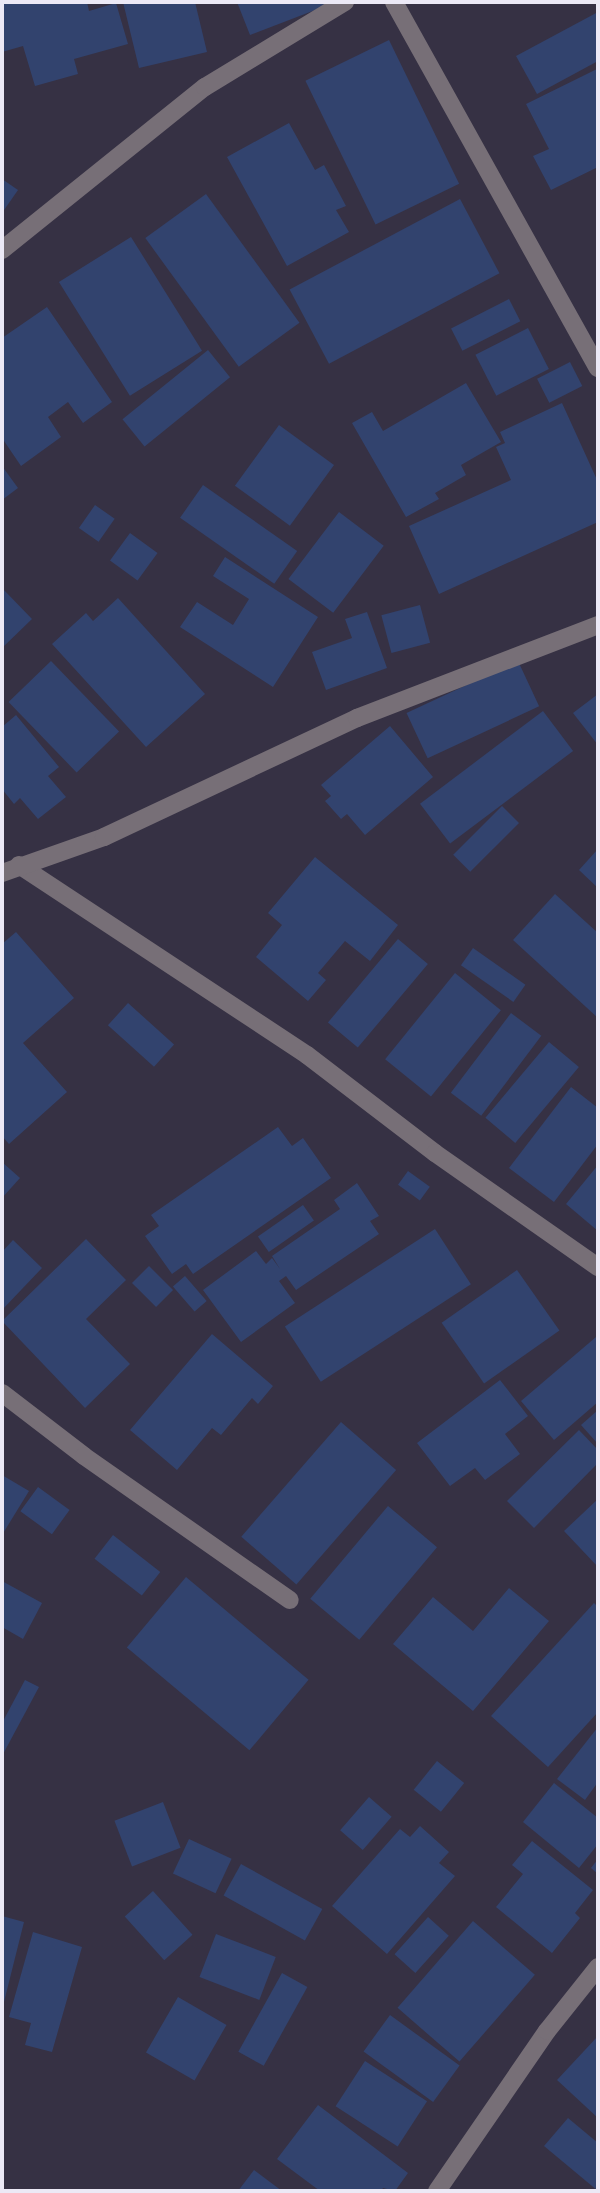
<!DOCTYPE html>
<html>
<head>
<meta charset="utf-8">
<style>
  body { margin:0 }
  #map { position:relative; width:600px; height:2193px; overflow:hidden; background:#363144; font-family:"Source Sans 3",sans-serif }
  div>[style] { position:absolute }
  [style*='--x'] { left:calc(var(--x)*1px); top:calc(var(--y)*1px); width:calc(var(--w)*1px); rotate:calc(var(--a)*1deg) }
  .building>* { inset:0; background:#32436e; transform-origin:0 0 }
  .street>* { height:18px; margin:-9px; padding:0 9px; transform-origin:9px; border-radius:9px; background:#776f77 }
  span { translate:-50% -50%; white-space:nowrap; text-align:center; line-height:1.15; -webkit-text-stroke:5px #2c2739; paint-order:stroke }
  .frame { position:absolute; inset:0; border:4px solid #ece9f6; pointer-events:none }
</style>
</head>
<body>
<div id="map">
  <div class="building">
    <i style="clip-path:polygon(2px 2px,87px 2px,89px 11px,116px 3px,128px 44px,74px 59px,78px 74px,35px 86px,23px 46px,2px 52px)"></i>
    <i style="clip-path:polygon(123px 2px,195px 2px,207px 52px,139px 68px)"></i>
    <i style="clip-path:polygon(237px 2px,336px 2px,250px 35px)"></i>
    <i style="clip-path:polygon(598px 12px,598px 61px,537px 94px,516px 56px)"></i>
    <i style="left:389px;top:40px;width:160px;height:93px;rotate:64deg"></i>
    <i style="clip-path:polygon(597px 69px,598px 167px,551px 190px,533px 156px,549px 149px,526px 104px)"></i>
    <i style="clip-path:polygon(289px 123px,315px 170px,324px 165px,346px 206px,336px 210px,349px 232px,287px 266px,227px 157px)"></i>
    <i style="clip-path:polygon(2px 179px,18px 190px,2px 213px)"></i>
    <i style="left:206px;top:194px;width:159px;height:75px;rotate:54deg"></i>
    <i style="left:460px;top:199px;width:84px;height:193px;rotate:62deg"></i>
    <i style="left:131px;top:237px;width:134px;height:85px;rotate:58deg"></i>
    <i style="left:509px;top:299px;width:25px;height:65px;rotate:63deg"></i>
    <i style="clip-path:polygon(47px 307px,112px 402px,83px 423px,68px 402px,48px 417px,61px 437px,21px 466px,2px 438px,2px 338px)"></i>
    <i style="left:528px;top:328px;width:46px;height:59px;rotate:63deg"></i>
    <i style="left:208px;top:350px;width:35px;height:110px;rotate:51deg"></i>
    <i style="left:570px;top:362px;width:27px;height:37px;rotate:63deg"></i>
    <i style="clip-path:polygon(466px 383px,501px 442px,461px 465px,466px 475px,435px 493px,439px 499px,406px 517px,352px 423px,372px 412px,383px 431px)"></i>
    <i style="clip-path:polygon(562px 403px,598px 482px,598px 522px,439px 594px,409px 526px,511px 480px,496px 447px,505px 443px,500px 432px)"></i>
    <i style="left:279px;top:425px;width:68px;height:75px;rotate:36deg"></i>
    <i style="clip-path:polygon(2px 466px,18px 488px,2px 500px)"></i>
    <i style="left:203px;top:485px;width:115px;height:40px;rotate:35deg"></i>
    <i style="left:95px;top:505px;width:24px;height:28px;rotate:35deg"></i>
    <i style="left:339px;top:512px;width:56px;height:84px;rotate:37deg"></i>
    <i style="left:130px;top:533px;width:34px;height:34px;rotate:36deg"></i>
    <i style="clip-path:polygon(225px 557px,318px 617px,273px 687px,180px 627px,197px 602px,233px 625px,249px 599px,213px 576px)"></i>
    <i style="clip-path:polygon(2px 588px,32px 619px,2px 648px)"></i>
    <i style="clip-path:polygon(118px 598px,205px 694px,146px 747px,52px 644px,86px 613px,93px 621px)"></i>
    <i style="left:420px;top:605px;width:39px;height:40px;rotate:75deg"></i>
    <i style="clip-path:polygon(367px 612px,387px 668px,326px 690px,312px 652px,352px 638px,345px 619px)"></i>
    <i style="left:51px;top:661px;width:98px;height:59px;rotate:46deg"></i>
    <i style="left:518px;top:661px;width:50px;height:123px;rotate:65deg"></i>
    <i style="clip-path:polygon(598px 694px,598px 745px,573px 713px)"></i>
    <i style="left:543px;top:711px;width:50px;height:154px;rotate:53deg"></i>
    <i style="clip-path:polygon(16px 715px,59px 767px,48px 776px,66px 797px,38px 819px,20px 798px,14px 804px,2px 789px,2px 727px)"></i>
    <i style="clip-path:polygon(390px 726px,433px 777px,365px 835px,347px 814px,341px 819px,325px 801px,331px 796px,321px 785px)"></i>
    <i style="left:502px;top:806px;width:24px;height:69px;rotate:45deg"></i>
    <i style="clip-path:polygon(598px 849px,598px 888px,579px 870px)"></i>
    <i style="clip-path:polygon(315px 857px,398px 925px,370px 961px,345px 941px,318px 973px,326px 980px,308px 1001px,256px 957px,282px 925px,268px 913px)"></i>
    <i style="clip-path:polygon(555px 894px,598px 933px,598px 1018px,513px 940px)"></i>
    <i style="clip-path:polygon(16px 932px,74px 998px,23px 1043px,67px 1092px,9px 1144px,2px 1136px,2px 944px)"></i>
    <i style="left:398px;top:939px;width:39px;height:109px;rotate:40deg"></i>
    <i style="left:473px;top:948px;width:64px;height:21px;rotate:35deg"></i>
    <i style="left:455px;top:973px;width:59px;height:111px;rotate:39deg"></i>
    <i style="left:128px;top:1003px;width:62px;height:30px;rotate:42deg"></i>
    <i style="left:511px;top:1013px;width:38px;height:100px;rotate:37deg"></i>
    <i style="left:549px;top:1042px;width:39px;height:99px;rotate:40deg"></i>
    <i style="clip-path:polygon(571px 1087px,598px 1108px,598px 1144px,554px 1202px,509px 1168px)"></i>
    <i style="clip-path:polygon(278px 1127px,292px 1146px,303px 1138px,331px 1178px,193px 1274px,186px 1264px,172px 1274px,145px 1236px,159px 1226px,151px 1215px)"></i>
    <i style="clip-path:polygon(2px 1162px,20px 1178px,2px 1198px)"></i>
    <i style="clip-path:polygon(598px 1165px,598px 1231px,566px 1204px)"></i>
    <i style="left:408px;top:1171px;width:27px;height:17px;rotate:36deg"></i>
    <i style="clip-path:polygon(357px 1183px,379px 1216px,370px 1221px,379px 1234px,296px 1290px,286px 1276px,279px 1281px,295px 1303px,241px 1342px,203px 1290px,256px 1251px,266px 1264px,272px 1258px,280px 1269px,272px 1256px,340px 1209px,334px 1200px)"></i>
    <i style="left:303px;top:1205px;width:19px;height:55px;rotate:55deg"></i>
    <i style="left:435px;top:1229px;width:66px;height:179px;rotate:57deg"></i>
    <i style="clip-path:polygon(86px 1239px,126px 1280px,86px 1319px,130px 1364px,85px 1408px,2px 1321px)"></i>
    <i style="clip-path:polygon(13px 1240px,42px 1268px,2px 1310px,2px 1252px)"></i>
    <i style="left:149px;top:1266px;width:34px;height:24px;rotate:45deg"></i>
    <i style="left:517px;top:1270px;width:74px;height:92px;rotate:55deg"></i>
    <i style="left:185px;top:1276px;width:33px;height:16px;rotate:49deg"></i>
    <i style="clip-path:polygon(212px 1334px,273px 1386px,258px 1404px,252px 1398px,221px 1435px,212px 1428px,177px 1470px,130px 1430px)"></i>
    <i style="clip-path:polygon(596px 1337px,598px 1402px,554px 1440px,521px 1401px)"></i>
    <i style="clip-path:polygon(500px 1380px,528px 1416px,505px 1434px,520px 1454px,485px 1480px,475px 1468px,450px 1486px,417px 1443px)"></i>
    <i style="clip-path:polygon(598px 1410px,598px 1444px,581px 1425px)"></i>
    <i style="left:341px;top:1422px;width:73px;height:152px;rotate:41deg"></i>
    <i style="clip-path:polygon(579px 1430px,598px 1450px,598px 1463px,534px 1528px,507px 1501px)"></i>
    <i style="clip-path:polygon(2px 1475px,29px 1491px,2px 1535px)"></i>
    <i style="left:38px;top:1487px;width:39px;height:30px;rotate:36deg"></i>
    <i style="clip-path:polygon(598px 1499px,598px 1567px,564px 1531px)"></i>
    <i style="left:388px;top:1506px;width:64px;height:121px;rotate:40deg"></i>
    <i style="left:113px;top:1535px;width:60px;height:30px;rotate:38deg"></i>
    <i style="left:186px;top:1577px;width:160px;height:92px;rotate:40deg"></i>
    <i style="clip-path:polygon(2px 1581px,42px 1603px,23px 1639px,2px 1627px)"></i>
    <i style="clip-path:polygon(509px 1588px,549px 1621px,473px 1711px,393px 1644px,433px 1597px,473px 1631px)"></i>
    <i style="clip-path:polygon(594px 1603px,598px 1607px,598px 1712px,548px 1767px,491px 1716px)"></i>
    <i style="clip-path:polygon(25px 1680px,39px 1687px,2px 1756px,2px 1723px)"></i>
    <i style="clip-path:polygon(598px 1727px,598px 1782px,585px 1800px,557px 1779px)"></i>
    <i style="left:437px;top:1761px;width:35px;height:37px;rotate:39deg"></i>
    <i style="clip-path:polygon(554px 1783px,598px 1818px,598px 1844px,579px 1868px,523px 1822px)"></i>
    <i style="left:369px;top:1797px;width:30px;height:44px;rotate:41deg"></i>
    <i style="left:163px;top:1802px;width:49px;height:52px;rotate:69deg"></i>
    <i style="clip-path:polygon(420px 1826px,449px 1852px,439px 1863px,455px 1876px,387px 1954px,332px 1906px,400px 1829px,410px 1837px)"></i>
    <i style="left:189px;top:1839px;width:47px;height:38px;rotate:25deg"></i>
    <i style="clip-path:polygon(532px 1841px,593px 1890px,575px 1913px,580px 1918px,552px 1953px,496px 1907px,523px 1874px,512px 1865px)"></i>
    <i style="clip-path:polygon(598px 1859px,598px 1874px,591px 1868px)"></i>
    <i style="left:241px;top:1864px;width:93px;height:36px;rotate:29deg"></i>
    <i style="left:153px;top:1891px;width:59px;height:38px;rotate:48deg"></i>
    <i style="clip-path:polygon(2px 1916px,24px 1922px,3px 2006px,2px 2006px)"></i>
    <i style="left:428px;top:1917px;width:28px;height:50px;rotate:42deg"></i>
    <i style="left:473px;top:1921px;width:82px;height:115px;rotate:41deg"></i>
    <i style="clip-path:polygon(33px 1932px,82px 1947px,52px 2052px,25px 2045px,31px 2023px,9px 2017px)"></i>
    <i style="left:216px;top:1934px;width:64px;height:46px;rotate:21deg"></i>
    <i style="left:282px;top:1973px;width:29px;height:90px;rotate:29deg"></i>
    <i style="left:178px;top:1997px;width:56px;height:64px;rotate:30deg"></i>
    <i style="left:390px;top:2015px;width:86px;height:45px;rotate:36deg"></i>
    <i style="clip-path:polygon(598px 2036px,598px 2118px,557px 2080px)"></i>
    <i style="left:365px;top:2061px;width:74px;height:54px;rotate:33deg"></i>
    <i style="clip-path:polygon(318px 2105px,408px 2173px,395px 2191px,383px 2188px,381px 2191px,320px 2191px,277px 2159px)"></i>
    <i style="clip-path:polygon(568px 2118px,598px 2143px,598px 2191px,544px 2146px)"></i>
    <i style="clip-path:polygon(254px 2170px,282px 2191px,238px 2191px)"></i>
  </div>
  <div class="street">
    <i style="--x:394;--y:2;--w:419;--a:60.9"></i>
    <i style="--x:2;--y:250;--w:260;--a:-38.8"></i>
    <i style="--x:205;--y:87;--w:164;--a:-31.3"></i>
    <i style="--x:19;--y:865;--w:345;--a:33.4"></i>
    <i style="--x:307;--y:1055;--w:161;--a:37.4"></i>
    <i style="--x:435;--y:1153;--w:199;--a:35"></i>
    <i style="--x:2;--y:873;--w:108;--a:-19.4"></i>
    <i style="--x:104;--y:837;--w:280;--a:-25.2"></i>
    <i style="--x:357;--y:718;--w:258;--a:-21.1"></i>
    <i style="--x:2;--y:1393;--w:103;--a:37.5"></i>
    <i style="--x:84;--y:1456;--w:251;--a:35"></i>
    <i style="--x:437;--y:2191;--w:194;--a:-55.5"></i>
    <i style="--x:547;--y:2031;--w:82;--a:-51.4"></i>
  </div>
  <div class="frame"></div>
</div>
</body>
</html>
